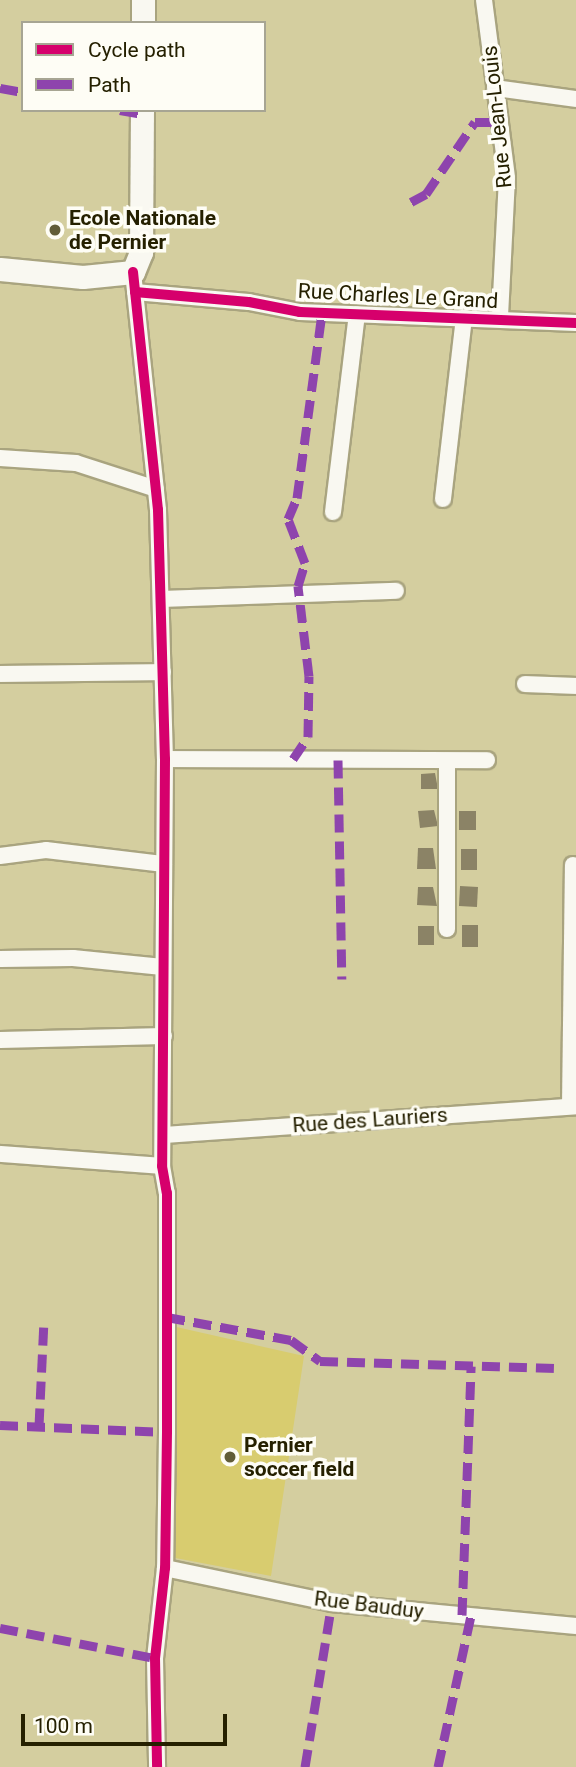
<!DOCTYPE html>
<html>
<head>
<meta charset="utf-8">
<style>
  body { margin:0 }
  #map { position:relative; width:576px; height:1767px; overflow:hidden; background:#d4ce9f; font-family:Roboto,sans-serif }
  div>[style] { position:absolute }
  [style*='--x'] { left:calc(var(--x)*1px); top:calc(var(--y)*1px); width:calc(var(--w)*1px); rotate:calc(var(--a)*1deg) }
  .green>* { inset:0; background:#d8cc6f }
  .building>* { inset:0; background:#8b8366; transform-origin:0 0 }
  .roads { filter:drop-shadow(2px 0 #a9a47f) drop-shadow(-2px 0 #a9a47f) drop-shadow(0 2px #a9a47f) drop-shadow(0 -2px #a9a47f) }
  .street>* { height:16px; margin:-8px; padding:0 8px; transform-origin:8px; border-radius:8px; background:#f9f8f1 }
  .secondary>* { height:23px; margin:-11.5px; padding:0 11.5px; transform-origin:11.5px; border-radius:11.5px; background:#f9f8f1 }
  .quiet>* { height:9px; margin-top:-4.5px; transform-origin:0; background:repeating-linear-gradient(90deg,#8e44ad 0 18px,transparent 0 27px) }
  .cycleway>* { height:10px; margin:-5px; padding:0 5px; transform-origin:5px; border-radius:5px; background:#d6006c }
  .dots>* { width:19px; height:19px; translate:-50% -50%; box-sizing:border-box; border:4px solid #fefdf5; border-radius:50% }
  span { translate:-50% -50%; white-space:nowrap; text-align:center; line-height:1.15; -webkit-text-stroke:7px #fefdf5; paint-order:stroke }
  .street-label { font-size:21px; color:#252000 }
  .poi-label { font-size:21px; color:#252000; font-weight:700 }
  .left { translate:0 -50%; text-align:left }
  .legend { position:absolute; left:21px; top:21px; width:245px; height:91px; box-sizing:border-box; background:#fefdf5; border:2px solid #a7a593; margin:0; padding:9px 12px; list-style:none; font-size:21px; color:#252000 }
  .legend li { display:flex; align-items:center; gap:14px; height:35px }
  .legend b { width:35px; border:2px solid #a7a593 }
  .scale { position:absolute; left:21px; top:1714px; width:206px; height:32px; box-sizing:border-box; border:4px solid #252000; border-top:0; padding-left:9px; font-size:21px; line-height:24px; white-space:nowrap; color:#252000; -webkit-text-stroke:5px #fefdf5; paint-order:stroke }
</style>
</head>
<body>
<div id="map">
  <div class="green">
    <i style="clip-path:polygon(172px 1326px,304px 1356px,271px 1576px,170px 1557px)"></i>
  </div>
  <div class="building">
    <i style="clip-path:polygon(435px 773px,438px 789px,421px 789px,421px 774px)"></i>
    <i style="clip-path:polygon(434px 810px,438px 826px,420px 828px,418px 811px)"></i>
    <i style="left:459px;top:811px;width:17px;height:19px"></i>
    <i style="clip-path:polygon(418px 848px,433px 848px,436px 869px,417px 869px)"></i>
    <i style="left:461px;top:849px;width:16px;height:21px"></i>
    <i style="clip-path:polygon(418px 887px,433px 887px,437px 906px,417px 905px)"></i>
    <i style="left:478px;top:887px;width:20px;height:18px;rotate:93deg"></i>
    <i style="left:462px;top:925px;width:16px;height:22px"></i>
    <i style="left:418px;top:926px;width:16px;height:19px"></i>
  </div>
  <div class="roads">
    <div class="street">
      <i style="--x:484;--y:0;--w:179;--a:82.6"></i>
      <i style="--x:507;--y:178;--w:140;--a:92.9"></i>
      <i style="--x:495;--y:88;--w:82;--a:7.7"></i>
      <i style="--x:133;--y:272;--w:239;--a:84"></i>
      <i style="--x:158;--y:510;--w:249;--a:88.4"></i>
      <i style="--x:165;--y:759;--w:407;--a:90.4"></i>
      <i style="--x:162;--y:1166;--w:27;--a:80"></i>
      <i style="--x:167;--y:1193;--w:239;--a:90"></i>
      <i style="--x:167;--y:1432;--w:136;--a:90.8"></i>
      <i style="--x:165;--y:1568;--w:91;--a:96.3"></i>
      <i style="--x:155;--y:1658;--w:109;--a:88.9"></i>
      <i style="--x:135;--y:292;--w:114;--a:5"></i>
      <i style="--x:249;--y:302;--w:52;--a:11.1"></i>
      <i style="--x:300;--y:312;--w:276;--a:2.3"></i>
      <i style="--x:0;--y:458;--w:76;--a:3.8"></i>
      <i style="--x:76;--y:463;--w:84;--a:18"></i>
      <i style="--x:443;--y:499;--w:183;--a:-83.4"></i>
      <i style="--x:333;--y:512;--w:199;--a:-83.1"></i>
      <i style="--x:162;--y:599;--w:234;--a:-2"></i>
      <i style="--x:0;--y:674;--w:163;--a:-0.7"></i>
      <i style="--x:525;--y:684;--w:51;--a:2.2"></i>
      <i style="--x:165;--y:759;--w:322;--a:0.2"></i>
      <i style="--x:0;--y:856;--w:46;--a:-7.4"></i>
      <i style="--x:46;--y:850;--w:119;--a:6.8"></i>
      <i style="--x:447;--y:929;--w:168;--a:-90"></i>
      <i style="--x:0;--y:959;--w:73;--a:-0.8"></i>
      <i style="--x:73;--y:958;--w:90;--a:5.7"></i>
      <i style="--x:0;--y:1040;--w:164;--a:-1.4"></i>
      <i style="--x:570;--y:1106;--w:241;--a:-89.3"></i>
      <i style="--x:165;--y:1135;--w:412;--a:-4"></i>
      <i style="--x:0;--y:1154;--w:162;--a:4.2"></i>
      <i style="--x:165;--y:1568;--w:171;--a:11.8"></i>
      <i style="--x:332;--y:1603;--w:245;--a:5.4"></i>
    </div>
    <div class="secondary">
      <i style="--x:143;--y:23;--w:23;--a:-90"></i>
      <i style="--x:0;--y:269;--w:83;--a:5.5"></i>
      <i style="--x:83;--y:277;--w:50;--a:-5.7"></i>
      <i style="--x:133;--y:272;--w:22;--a:-68"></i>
      <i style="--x:141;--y:252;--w:142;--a:-89.6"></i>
    </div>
  </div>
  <div class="quiet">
    <i style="--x:0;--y:88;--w:23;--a:10"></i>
    <i style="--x:120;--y:110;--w:22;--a:10"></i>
    <i style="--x:411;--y:202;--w:17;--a:-28"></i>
    <i style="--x:426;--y:194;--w:87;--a:-55.8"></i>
    <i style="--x:475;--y:122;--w:25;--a:0"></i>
    <i style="--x:293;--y:759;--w:27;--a:-56"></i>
    <i style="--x:308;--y:737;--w:61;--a:-89.1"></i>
    <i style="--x:309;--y:676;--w:91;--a:-97"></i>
    <i style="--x:298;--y:586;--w:24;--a:-73"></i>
    <i style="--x:305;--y:563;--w:47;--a:-111.1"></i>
    <i style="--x:288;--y:519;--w:23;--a:-67"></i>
    <i style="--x:297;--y:498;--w:187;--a:-82.3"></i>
    <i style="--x:338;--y:760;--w:219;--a:89"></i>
    <i style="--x:167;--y:1317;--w:126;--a:10.5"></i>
    <i style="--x:291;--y:1340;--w:36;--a:36"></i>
    <i style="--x:320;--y:1361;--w:236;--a:1.7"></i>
    <i style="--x:0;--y:1425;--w:167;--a:2.4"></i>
    <i style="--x:39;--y:1426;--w:108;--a:-87.3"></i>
    <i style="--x:462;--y:1615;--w:249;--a:-87.9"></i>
    <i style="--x:0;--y:1628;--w:158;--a:11"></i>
    <i style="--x:305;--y:1767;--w:166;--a:-80.7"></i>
    <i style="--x:438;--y:1767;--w:155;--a:-77.7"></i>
  </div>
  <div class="cycleway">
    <i style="--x:133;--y:272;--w:239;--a:84"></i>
    <i style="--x:158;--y:510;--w:249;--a:88.4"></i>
    <i style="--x:165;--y:759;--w:407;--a:90.4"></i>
    <i style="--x:162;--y:1166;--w:27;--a:80"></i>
    <i style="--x:167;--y:1193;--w:239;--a:90"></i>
    <i style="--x:167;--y:1432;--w:136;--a:90.8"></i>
    <i style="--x:165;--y:1568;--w:91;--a:96.3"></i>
    <i style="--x:155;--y:1658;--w:109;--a:88.9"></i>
    <i style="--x:135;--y:292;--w:114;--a:5"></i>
    <i style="--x:249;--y:302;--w:52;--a:11.1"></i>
    <i style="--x:300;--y:312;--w:276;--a:2.3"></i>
  </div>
  <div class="dots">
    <i style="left:55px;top:230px;background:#625d38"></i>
    <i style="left:230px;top:1457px;background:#625d38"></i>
  </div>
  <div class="street-label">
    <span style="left:497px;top:117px;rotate:-96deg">Rue Jean-Louis</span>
    <span style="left:398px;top:296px;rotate:3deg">Rue Charles Le Grand</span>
    <span style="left:370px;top:1120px;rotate:-4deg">Rue des Lauriers</span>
    <span style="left:369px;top:1605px;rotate:7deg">Rue Bauduy</span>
  </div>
  <div class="poi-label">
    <span class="left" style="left:69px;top:230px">Ecole Nationale<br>de Pernier</span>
    <span class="left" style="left:244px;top:1457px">Pernier<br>soccer field</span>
  </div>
  <ul class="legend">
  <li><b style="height:9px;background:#d6006c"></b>Cycle path</li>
  <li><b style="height:9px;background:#8e44ad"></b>Path</li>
  </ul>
  <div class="scale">100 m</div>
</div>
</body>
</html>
